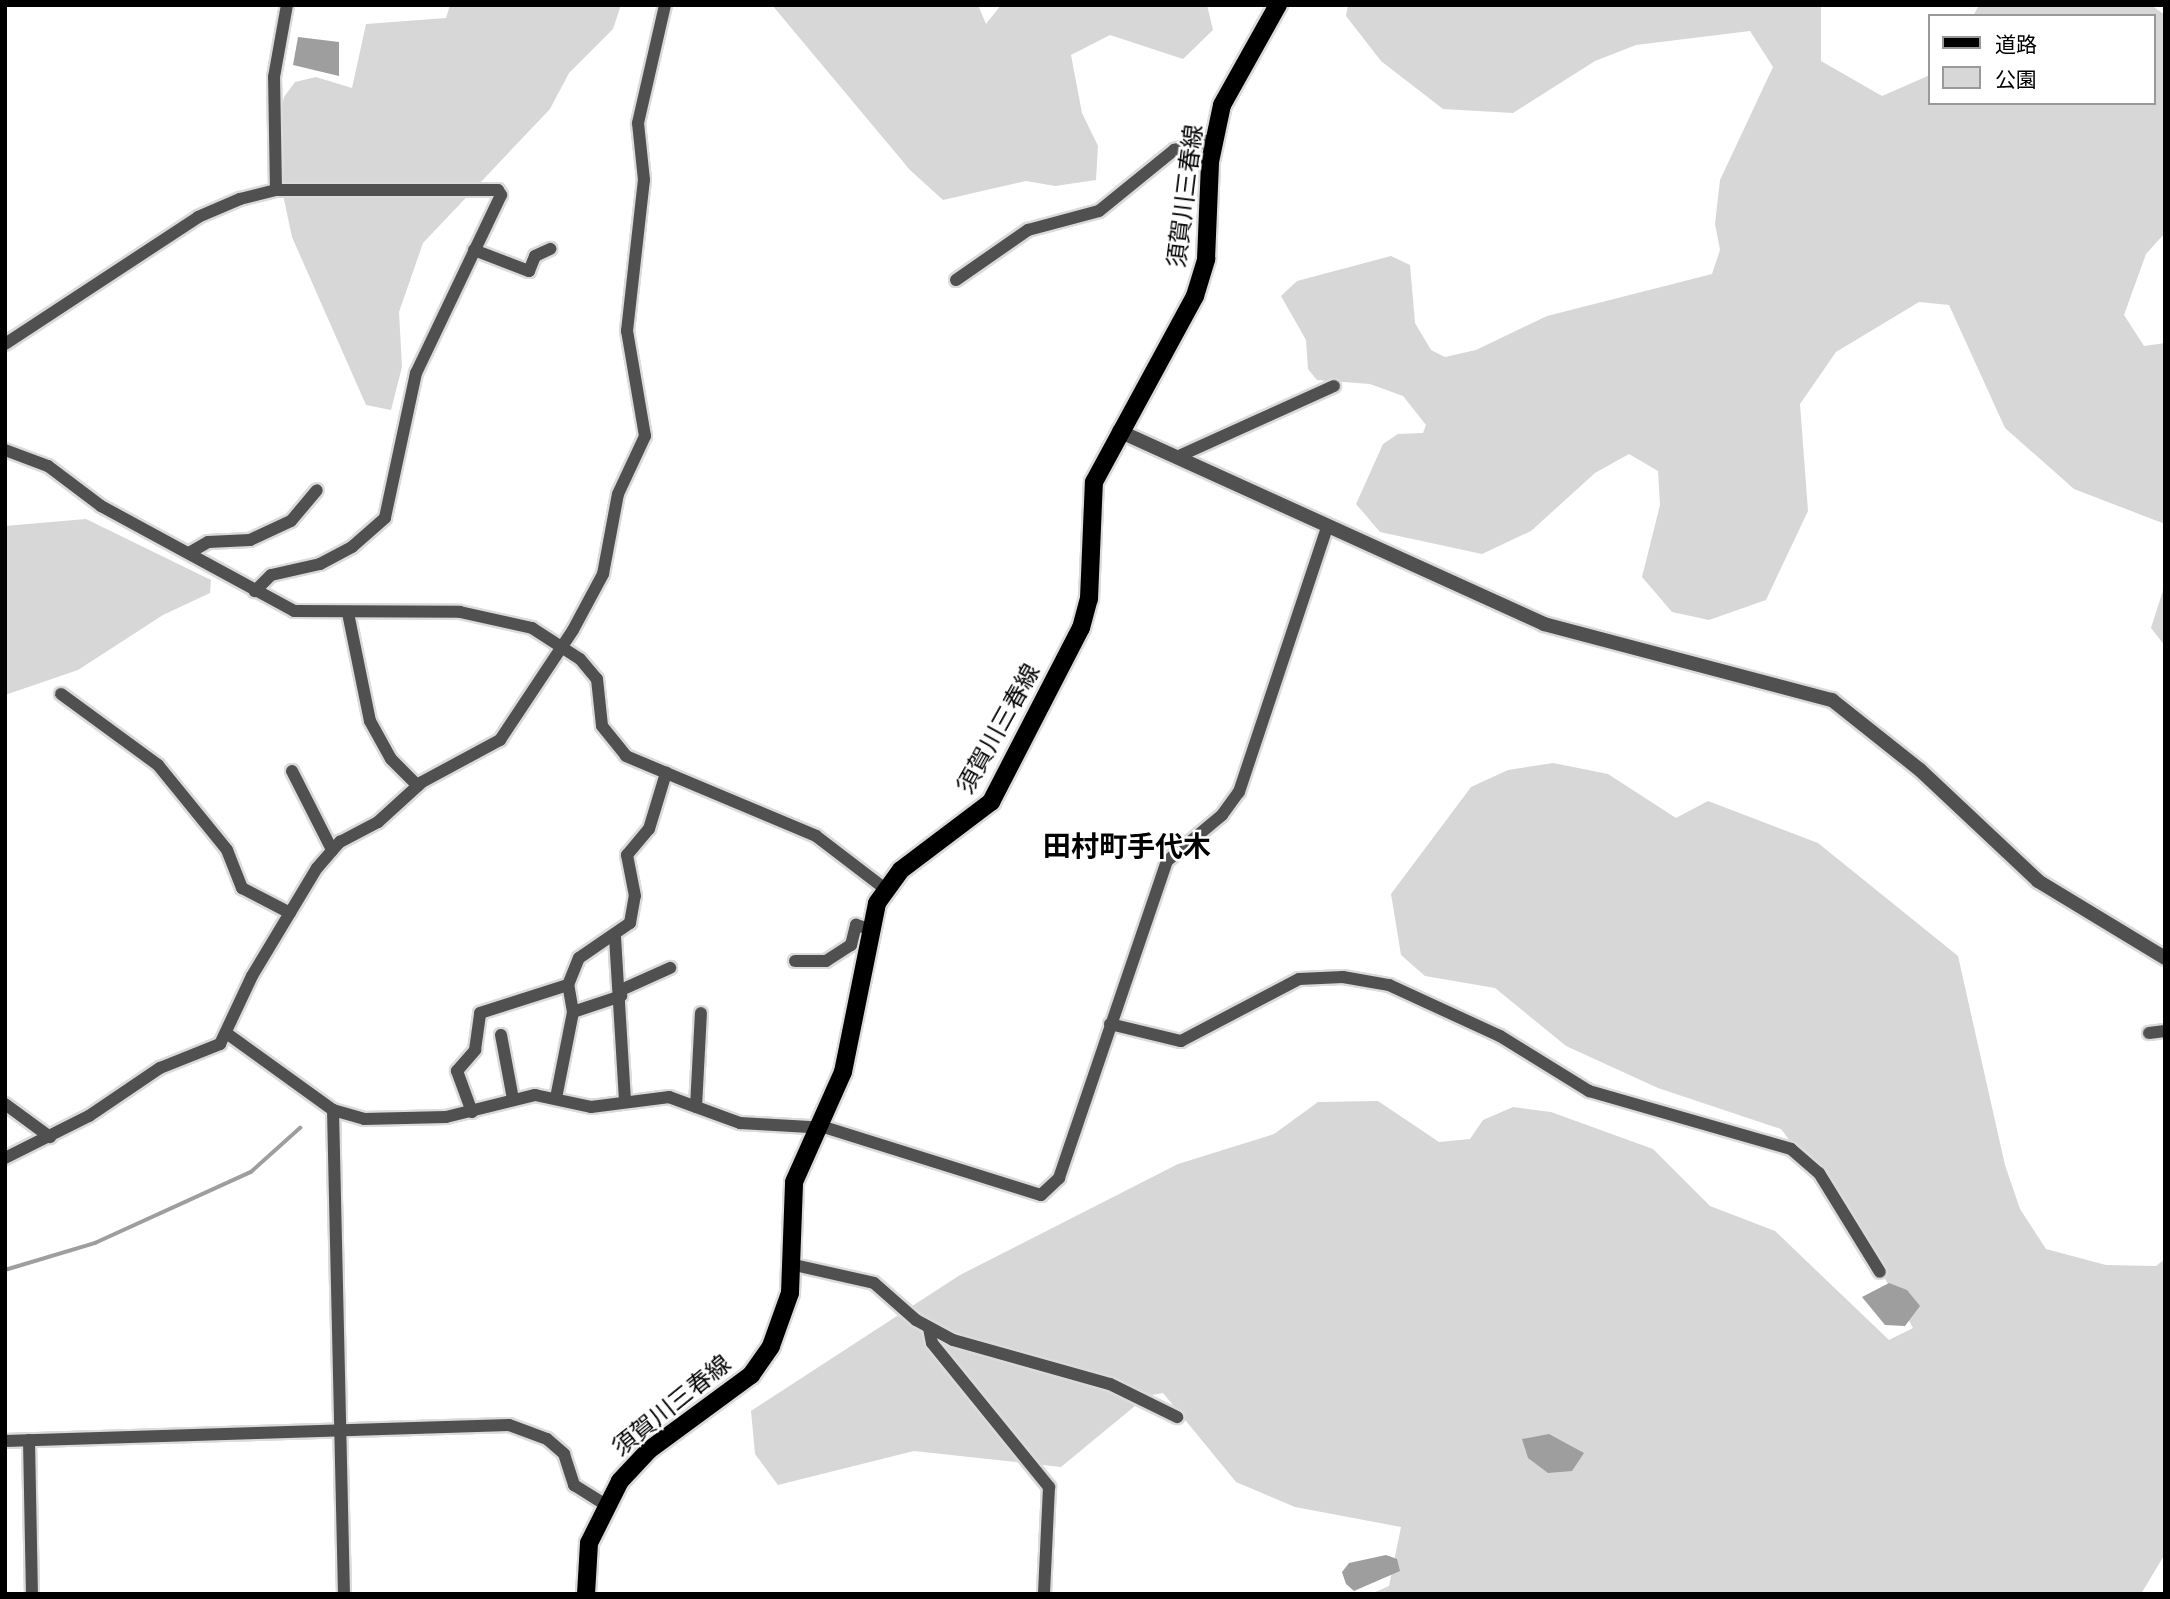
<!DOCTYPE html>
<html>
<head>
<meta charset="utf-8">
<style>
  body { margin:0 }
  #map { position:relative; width:2170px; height:1599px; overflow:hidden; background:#fff; font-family:Rubik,"Noto Sans JP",sans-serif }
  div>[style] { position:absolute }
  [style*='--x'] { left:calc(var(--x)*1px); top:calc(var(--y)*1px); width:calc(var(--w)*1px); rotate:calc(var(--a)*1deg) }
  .green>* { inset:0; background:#d7d7d7 }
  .water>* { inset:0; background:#9e9e9e }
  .stream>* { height:3.5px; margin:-1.75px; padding:0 1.75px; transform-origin:1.75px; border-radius:1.75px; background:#9e9e9e }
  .roads { filter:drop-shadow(2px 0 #dbdbdb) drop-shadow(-2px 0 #dbdbdb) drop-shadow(0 2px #dbdbdb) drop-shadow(0 -2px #dbdbdb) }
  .minor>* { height:12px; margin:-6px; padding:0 6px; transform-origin:6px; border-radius:6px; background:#505050 }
  .tertiary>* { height:14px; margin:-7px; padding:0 7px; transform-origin:7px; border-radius:7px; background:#505050 }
  .primary>* { height:18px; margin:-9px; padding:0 9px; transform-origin:9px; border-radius:9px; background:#000 }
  span { translate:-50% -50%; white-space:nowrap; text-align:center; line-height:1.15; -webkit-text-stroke:5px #fff; paint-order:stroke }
  .street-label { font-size:24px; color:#000 }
  .quarter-label { font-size:28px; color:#000; font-weight:700 }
  .frame { position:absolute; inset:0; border:7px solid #000; pointer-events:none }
  .legend { position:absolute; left:1928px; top:14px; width:228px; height:91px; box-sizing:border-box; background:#fff; border:2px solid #999; margin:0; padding:9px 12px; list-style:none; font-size:21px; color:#000 }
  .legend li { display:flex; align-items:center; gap:14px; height:35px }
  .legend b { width:35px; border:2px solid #999 }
</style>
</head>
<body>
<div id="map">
  <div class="green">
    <i style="clip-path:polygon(450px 5px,621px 5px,613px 29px,569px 73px,550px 109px,423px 243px,399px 312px,402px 367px,391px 410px,366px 405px,292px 237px,274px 153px,284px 97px,295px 82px,316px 77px,352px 88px,366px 24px,446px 18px)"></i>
    <i style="clip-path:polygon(772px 5px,978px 5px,986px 24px,1001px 5px,1207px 5px,1213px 30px,1183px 59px,1110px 35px,1071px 55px,1082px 113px,1098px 146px,1096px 180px,1055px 186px,1026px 181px,943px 200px,910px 170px)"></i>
    <i style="clip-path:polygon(1348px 5px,1821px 5px,1821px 61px,1882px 96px,1930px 75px,1930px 103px,2154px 103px,2154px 16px,1973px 16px,1979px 5px,2151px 5px,2165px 15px,2165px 233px,2146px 254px,2124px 315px,2144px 346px,2165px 343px,2165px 524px,2074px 489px,2005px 428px,1949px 305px,1919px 302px,1836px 352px,1800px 404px,1808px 511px,1766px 600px,1709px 620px,1672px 612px,1642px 577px,1660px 505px,1658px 471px,1629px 454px,1595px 473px,1531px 531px,1482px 554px,1380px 532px,1356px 504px,1383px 444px,1398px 434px,1423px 433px,1426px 425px,1403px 396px,1370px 384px,1317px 380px,1308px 369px,1306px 340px,1281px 296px,1297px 281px,1391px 256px,1410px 265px,1415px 323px,1431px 350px,1445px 357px,1476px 350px,1547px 316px,1712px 274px,1720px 250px,1715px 224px,1720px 180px,1773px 67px,1750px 31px,1636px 45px,1595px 61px,1513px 113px,1443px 109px,1381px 61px,1346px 16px)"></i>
    <i style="clip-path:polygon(86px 519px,211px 580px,210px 593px,163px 615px,78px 670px,5px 695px,5px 526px)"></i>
    <i style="clip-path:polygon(2165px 584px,2165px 646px,2151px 628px)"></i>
    <i style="clip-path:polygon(1553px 763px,1608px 774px,1676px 818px,1708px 801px,1818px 843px,1958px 956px,2005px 1165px,2020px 1209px,2046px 1249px,2106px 1265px,2156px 1266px,2165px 1259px,2165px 1554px,2141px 1594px,1371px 1594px,1389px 1586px,1401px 1527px,1295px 1507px,1236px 1482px,1163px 1393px,1147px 1396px,1061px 1467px,914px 1451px,778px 1485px,755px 1454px,751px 1411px,960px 1275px,1178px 1164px,1274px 1134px,1318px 1102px,1378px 1101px,1439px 1142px,1470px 1139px,1483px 1120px,1513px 1107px,1551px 1112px,1653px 1149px,1710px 1206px,1775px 1231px,1889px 1340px,1913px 1328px,1858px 1231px,1781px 1129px,1658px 1088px,1566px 1046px,1495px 988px,1425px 976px,1401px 955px,1391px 894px,1471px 787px,1508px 770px)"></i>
  </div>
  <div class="water">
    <i style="clip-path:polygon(298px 37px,339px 42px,339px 76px,293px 65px)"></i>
    <i style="clip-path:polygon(1889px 1283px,1907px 1290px,1920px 1306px,1905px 1326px,1885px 1325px,1862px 1297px)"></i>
    <i style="clip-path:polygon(1549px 1434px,1584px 1453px,1572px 1471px,1548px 1473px,1528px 1458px,1522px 1439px)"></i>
    <i style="clip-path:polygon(1386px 1555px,1397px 1559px,1400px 1571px,1354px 1591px,1346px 1584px,1342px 1572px,1349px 1563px)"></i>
  </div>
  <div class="stream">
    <i style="--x:5;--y:1270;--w:94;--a:-16.7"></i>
    <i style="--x:95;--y:1243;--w:171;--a:-24.5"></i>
    <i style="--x:251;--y:1172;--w:66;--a:-41.9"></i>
  </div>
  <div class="roads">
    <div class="minor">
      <i style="--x:276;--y:190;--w:113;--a:-91"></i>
      <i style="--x:274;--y:77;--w:73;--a:-79.8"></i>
      <i style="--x:474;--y:250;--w:59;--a:20.9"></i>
      <i style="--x:529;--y:271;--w:16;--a:-68"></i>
      <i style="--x:535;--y:256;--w:17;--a:-25"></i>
      <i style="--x:956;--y:280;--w:88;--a:-34.8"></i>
      <i style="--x:1028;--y:230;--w:73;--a:-15"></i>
      <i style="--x:1099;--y:211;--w:97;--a:-39.1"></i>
      <i style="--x:1174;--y:150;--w:41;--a:-15.4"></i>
      <i style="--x:5;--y:344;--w:231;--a:-33.3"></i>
      <i style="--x:198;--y:217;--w:46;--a:-23.2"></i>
      <i style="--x:240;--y:199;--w:37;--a:-14"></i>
      <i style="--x:276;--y:190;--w:222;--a:0"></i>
      <i style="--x:498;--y:190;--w:6;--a:59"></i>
      <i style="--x:501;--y:195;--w:197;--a:115.5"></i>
      <i style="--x:416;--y:373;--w:148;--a:102.1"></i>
      <i style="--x:385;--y:518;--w:44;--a:138.7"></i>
      <i style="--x:352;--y:547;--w:36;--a:152"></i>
      <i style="--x:320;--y:564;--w:50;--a:167.3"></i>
      <i style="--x:271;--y:575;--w:23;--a:135"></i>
      <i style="--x:5;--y:450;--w:46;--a:20.4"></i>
      <i style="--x:48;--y:466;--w:66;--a:37"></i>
      <i style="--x:101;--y:506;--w:220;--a:28.5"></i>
      <i style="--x:294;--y:611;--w:166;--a:0.3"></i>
      <i style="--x:460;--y:612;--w:74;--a:12.5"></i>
      <i style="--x:532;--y:628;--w:57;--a:32.9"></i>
      <i style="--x:580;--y:659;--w:26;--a:50"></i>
      <i style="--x:597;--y:679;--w:47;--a:83.9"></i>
      <i style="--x:602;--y:726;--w:38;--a:51"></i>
      <i style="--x:626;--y:756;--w:206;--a:22.8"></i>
      <i style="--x:816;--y:836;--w:86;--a:37.4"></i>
      <i style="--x:1179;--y:456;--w:170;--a:-24.3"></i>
      <i style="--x:189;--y:553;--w:22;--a:-30"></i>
      <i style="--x:208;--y:542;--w:42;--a:-2.7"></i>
      <i style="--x:250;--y:540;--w:45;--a:-24.9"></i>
      <i style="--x:291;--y:521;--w:40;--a:-50"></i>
      <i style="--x:348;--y:613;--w:110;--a:78.5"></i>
      <i style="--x:370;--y:721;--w:43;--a:61.1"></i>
      <i style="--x:391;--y:759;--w:38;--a:45"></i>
      <i style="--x:61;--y:694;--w:120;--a:36.2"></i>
      <i style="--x:158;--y:765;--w:109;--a:50.9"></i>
      <i style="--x:227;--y:850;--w:41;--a:68.5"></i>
      <i style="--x:242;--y:888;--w:54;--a:27.5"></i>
      <i style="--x:292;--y:771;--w:89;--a:63.1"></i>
      <i style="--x:615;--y:937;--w:164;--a:86.5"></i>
      <i style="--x:795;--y:961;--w:31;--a:0"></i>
      <i style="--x:826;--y:961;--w:30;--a:-33"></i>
      <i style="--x:851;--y:945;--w:21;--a:-76"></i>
      <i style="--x:856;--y:925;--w:15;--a:16"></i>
      <i style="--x:621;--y:990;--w:54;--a:-24.2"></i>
      <i style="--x:573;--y:1012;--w:51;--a:-18.4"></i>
      <i style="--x:1110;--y:1024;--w:73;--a:13.5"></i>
      <i style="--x:1181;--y:1041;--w:133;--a:-27.7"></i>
      <i style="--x:1299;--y:979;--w:44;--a:-2.6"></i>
      <i style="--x:1343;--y:977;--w:47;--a:9.9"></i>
      <i style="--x:1389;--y:985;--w:122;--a:24.7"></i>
      <i style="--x:1500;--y:1036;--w:105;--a:31.7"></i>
      <i style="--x:1589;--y:1091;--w:210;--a:16"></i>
      <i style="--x:1791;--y:1149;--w:37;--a:41"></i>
      <i style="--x:1819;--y:1173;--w:116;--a:58.4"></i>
      <i style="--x:2149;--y:1033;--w:16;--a:-7"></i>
      <i style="--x:229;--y:1035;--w:128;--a:35.8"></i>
      <i style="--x:333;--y:1110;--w:32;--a:16"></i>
      <i style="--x:364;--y:1119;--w:82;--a:-1.4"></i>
      <i style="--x:446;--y:1117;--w:92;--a:-13.9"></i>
      <i style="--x:535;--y:1095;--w:57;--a:12.1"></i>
      <i style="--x:591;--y:1107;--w:79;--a:-7.3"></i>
      <i style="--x:669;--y:1097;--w:76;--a:20.1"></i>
      <i style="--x:740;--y:1123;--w:87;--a:3.3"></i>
      <i style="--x:827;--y:1128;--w:224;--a:17.4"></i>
      <i style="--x:1041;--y:1195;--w:25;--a:-43"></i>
      <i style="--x:1059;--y:1178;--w:335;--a:-71.2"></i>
      <i style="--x:1167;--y:861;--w:72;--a:-39.9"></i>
      <i style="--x:1222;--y:815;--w:29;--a:-54"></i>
      <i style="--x:1239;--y:792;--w:279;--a:-71.6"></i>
      <i style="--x:501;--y:1035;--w:65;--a:79.4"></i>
      <i style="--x:556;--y:1098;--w:88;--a:-78.8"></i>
      <i style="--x:573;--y:1012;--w:27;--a:-100"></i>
      <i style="--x:5;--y:1104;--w:56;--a:36.3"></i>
      <i style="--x:696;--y:1107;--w:94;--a:-87"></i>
      <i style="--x:333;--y:1110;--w:484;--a:88.7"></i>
      <i style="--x:472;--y:1112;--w:44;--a:-110.1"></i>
      <i style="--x:457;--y:1071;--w:28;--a:-49"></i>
      <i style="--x:475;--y:1050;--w:37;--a:-82"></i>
      <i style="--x:480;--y:1013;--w:92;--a:-17.7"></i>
      <i style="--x:568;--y:985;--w:29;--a:-68"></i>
      <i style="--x:579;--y:958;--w:62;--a:-34.5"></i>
      <i style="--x:630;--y:923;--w:27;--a:-80"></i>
      <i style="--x:635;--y:896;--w:42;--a:-101"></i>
      <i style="--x:627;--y:855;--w:34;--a:-50"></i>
      <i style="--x:649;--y:829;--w:59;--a:-73.1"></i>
      <i style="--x:5;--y:1158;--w:94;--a:-26.6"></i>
      <i style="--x:89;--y:1116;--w:86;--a:-34.1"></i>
      <i style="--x:160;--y:1068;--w:65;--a:-21.8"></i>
      <i style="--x:220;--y:1044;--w:75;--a:-64.8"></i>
      <i style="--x:252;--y:976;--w:126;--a:-59"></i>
      <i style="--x:317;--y:868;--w:35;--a:-49"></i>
      <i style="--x:340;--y:842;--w:43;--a:-27.8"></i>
      <i style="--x:378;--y:822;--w:59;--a:-42.3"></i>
      <i style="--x:422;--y:782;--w:89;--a:-28.3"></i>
      <i style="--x:500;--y:740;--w:132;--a:-56.4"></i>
      <i style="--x:573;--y:630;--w:64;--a:-61.8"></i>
      <i style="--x:603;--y:574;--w:81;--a:-79.4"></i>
      <i style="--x:618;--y:494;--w:64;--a:-65"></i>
      <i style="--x:645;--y:436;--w:107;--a:-99.7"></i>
      <i style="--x:627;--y:331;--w:152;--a:-83.6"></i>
      <i style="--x:644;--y:180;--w:57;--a:-96"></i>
      <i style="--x:638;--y:123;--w:121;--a:-77.1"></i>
      <i style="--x:790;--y:1264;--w:86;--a:12.7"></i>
      <i style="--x:874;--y:1283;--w:56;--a:41.4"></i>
      <i style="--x:916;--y:1320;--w:42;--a:28.4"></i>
      <i style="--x:953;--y:1340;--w:163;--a:15.7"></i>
      <i style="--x:1110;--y:1384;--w:75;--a:26.2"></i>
      <i style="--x:929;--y:1328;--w:15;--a:79"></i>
      <i style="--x:932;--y:1343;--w:186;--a:50.9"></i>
      <i style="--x:1049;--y:1487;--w:107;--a:92.7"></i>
      <i style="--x:29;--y:1440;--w:154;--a:88.9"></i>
      <i style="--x:5;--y:1441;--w:504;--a:-1.82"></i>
      <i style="--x:509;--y:1425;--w:40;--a:20.2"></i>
      <i style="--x:547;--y:1439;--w:23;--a:41"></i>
      <i style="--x:564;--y:1454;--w:33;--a:72"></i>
      <i style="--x:574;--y:1485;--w:36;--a:32"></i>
    </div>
    <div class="tertiary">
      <i style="--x:1119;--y:431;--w:467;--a:24.4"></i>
      <i style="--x:1544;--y:624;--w:298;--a:14.8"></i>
      <i style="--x:1832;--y:700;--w:112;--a:38.5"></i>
      <i style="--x:1920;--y:770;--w:162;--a:43.2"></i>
      <i style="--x:2038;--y:881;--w:149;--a:31.2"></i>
    </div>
    <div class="primary">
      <i style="--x:586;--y:1594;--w:51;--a:-86.6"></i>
      <i style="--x:589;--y:1543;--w:69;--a:-63.4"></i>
      <i style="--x:620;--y:1481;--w:42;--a:-46.9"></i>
      <i style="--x:649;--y:1450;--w:127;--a:-36.3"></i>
      <i style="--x:751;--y:1375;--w:35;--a:-55"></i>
      <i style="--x:771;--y:1346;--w:56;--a:-70.3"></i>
      <i style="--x:790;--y:1293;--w:111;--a:-87.9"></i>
      <i style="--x:794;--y:1182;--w:120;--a:-66"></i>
      <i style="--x:843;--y:1072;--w:172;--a:-78.6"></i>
      <i style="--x:877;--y:903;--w:41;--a:-54"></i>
      <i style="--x:901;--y:870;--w:113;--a:-37.1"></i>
      <i style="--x:991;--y:802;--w:196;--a:-62.7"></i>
      <i style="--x:1081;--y:628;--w:30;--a:-75"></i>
      <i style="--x:1089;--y:599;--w:117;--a:-87.6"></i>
      <i style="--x:1094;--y:482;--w:212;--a:-61.5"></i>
      <i style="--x:1195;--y:296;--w:39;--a:-73"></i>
      <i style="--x:1206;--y:259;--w:97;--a:-87.6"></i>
      <i style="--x:1210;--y:162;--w:58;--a:-78.1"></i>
      <i style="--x:1222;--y:105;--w:115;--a:-60.8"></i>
    </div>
  </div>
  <div class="street-label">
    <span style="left:1186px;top:196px;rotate:-83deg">須賀川三春線</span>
    <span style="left:999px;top:729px;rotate:-61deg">須賀川三春線</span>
    <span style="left:672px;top:1406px;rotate:-39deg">須賀川三春線</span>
  </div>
  <div class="quarter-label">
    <span style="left:1127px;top:847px">田村町手代木</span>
  </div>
  <div class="frame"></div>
  <ul class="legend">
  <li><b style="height:9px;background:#000"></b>道路</li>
  <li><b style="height:19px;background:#d7d7d7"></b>公園</li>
  </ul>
</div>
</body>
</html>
